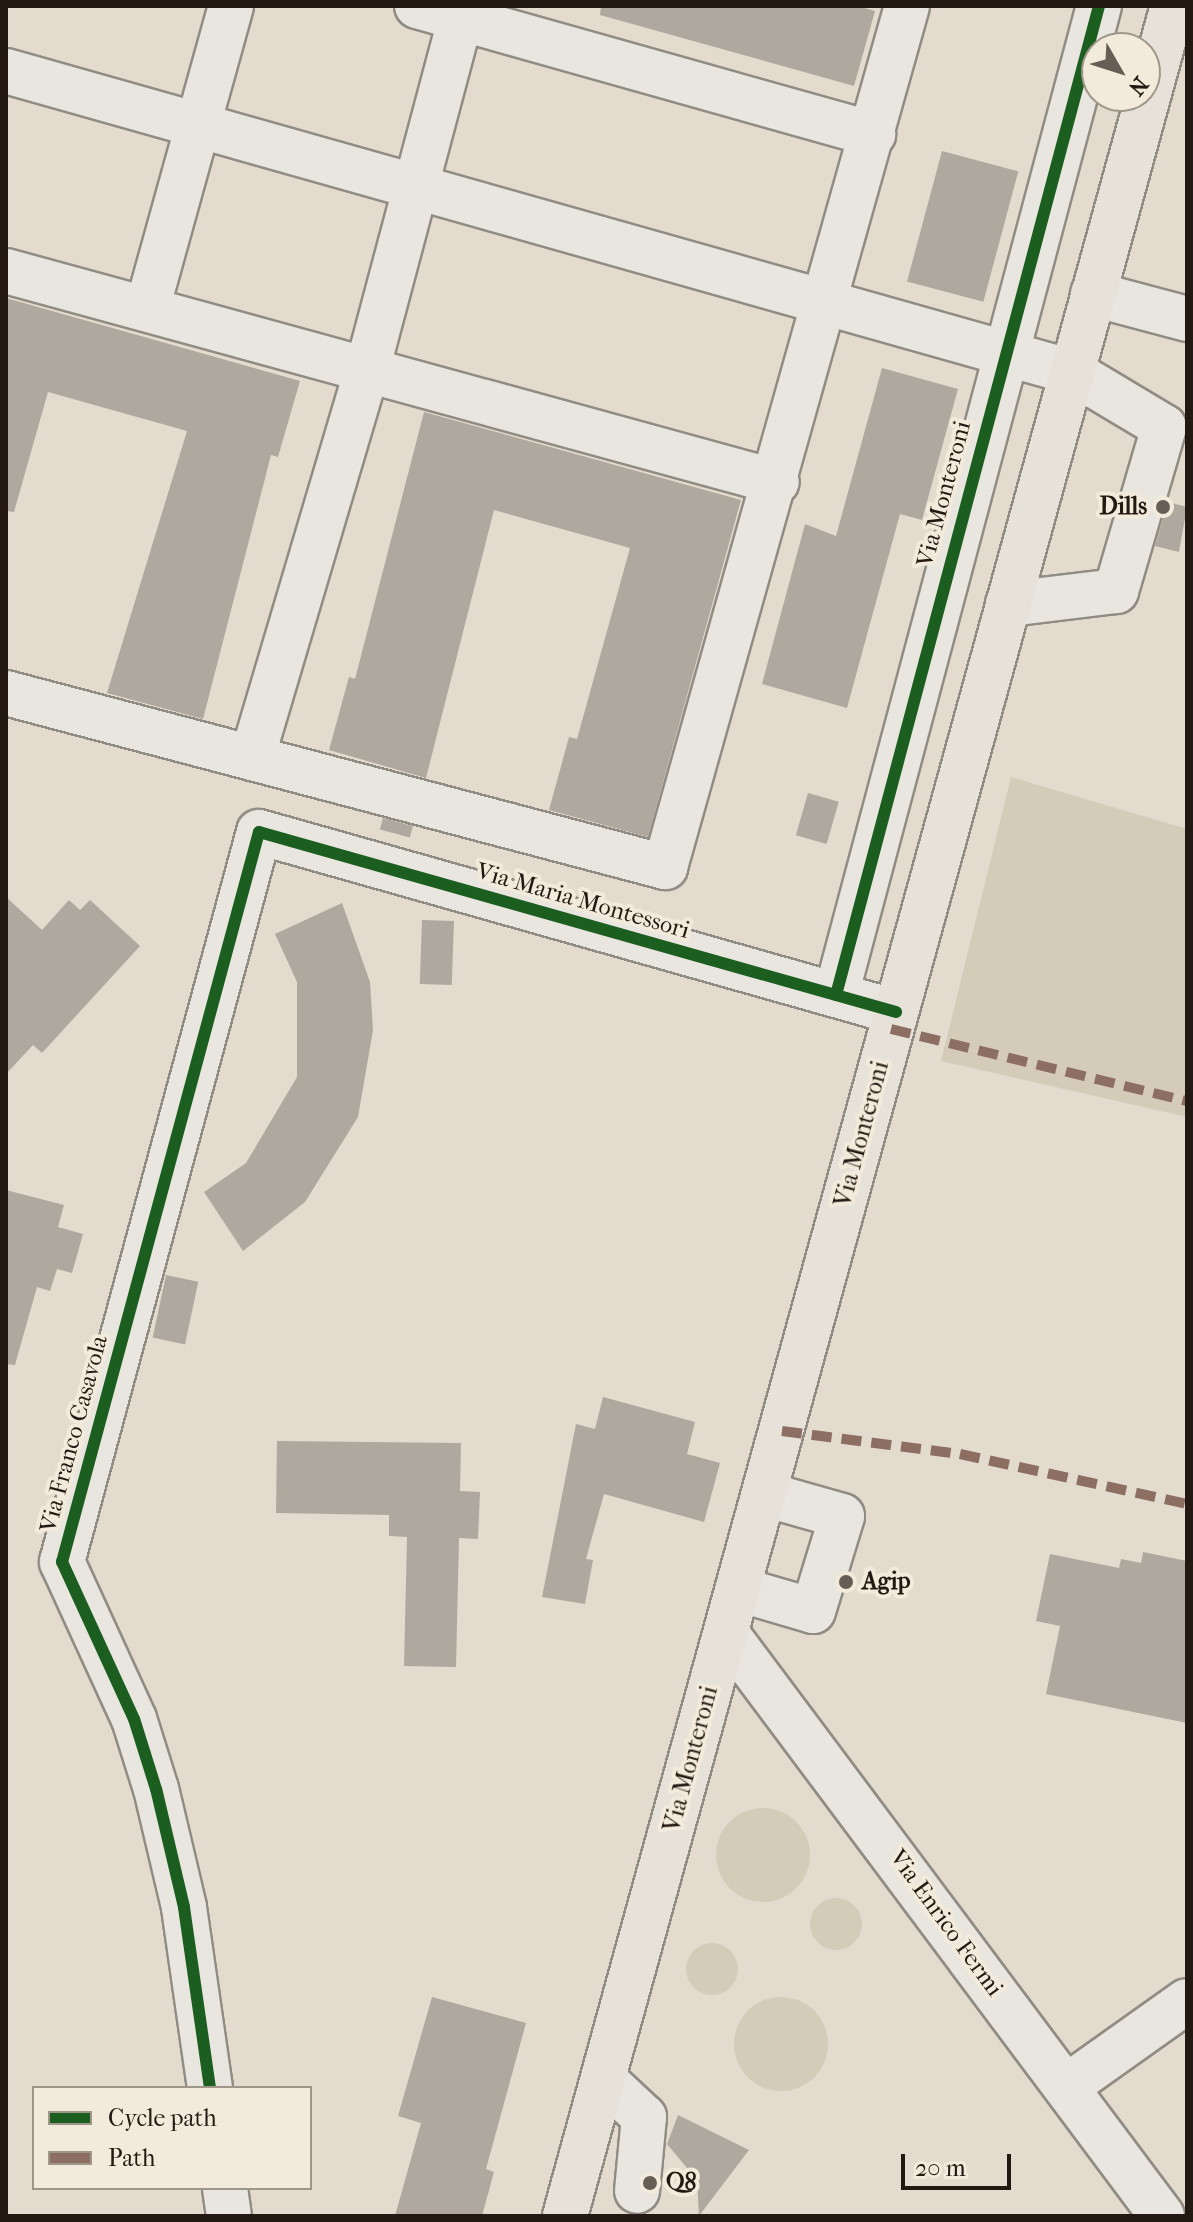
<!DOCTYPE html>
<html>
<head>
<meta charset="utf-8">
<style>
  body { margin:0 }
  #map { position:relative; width:1193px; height:2222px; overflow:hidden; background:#e3dcce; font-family:"IM FELL French Canon",serif }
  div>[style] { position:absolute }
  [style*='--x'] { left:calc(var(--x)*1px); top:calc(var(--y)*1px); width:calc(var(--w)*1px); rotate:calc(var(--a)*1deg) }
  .green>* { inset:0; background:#d5cbb9 }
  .round { border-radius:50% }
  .building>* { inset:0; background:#aea89f; transform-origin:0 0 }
  .roads { filter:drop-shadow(2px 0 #918c83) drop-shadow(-2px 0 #918c83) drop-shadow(0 2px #918c83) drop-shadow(0 -2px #918c83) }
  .minor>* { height:44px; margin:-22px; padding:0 22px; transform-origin:22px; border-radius:22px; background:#e9e5df }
  .major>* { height:44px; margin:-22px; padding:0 22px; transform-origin:22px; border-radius:22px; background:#e6e1d9 }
  .quiet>* { height:10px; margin-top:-5px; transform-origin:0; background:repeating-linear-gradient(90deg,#8d6e63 0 20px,transparent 0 30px) }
  .cycleway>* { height:12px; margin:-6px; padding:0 6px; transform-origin:6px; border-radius:6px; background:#1b5e20 }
  .dots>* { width:22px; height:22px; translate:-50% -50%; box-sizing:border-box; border:4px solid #f2eada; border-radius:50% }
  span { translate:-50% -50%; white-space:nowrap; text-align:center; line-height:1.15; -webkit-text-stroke:8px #f2eada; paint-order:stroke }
  .street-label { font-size:24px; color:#231812 }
  .poi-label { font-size:24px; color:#231812; font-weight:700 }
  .right { translate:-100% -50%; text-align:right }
  .left { translate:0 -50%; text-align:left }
  .frame { position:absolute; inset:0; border:8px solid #231812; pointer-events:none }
  .legend { position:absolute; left:32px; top:2086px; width:280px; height:104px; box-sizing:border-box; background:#f2eada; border:2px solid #9f968a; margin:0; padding:10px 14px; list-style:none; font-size:24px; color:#231812 }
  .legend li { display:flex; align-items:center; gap:16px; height:40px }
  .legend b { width:40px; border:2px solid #9f968a }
  .north { position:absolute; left:1081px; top:32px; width:80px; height:80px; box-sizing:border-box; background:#f2eada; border:2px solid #9f968a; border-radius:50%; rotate:129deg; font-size:22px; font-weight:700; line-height:32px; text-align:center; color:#231812 }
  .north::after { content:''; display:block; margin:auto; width:28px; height:36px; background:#665d54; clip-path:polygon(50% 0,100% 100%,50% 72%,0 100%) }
  .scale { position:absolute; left:901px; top:2154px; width:110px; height:36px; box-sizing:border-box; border:4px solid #231812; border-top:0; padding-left:10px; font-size:24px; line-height:28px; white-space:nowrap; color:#231812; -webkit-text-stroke:6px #f2eada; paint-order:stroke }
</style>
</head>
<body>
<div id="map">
  <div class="green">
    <i style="clip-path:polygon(1011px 777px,1187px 829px,1187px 1117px,941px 1061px)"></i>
    <i class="round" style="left:716px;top:1808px;width:94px;height:94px"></i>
    <i class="round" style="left:810px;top:1898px;width:52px;height:52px"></i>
    <i class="round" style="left:686px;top:1943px;width:52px;height:52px"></i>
    <i class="round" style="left:734px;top:1997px;width:94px;height:94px"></i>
  </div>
  <div class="building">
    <i style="clip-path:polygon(601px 6px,857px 6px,875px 11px,854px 86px,600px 15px)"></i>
    <i style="left:942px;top:151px;width:79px;height:135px;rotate:15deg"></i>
    <i style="clip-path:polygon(6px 298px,300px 381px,278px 457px,271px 455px,203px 719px,107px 693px,187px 431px,48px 392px,14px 512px,6px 511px)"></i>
    <i style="clip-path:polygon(882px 368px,958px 389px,922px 520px,900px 514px,847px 708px,762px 684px,805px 524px,836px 536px)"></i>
    <i style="clip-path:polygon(424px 412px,741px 500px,648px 837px,549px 810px,569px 737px,577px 739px,630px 548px,494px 510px,426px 778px,329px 750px,349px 677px,355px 679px)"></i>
    <i style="clip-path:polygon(1168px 502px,1187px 507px,1179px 552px,1155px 546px)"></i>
    <i style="left:808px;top:793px;width:32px;height:44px;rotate:16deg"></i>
    <i style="left:383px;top:818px;width:31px;height:12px;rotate:15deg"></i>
    <i style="clip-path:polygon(6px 897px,42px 930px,69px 900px,80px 910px,90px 900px,140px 946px,42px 1053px,33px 1045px,6px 1074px)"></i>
    <i style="clip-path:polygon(342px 903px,370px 982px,373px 1030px,358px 1117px,305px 1202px,243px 1251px,204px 1192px,246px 1163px,297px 1077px,297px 982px,275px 934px)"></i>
    <i style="left:422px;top:920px;width:32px;height:64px;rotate:2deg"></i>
    <i style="clip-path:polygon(6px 1190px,64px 1205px,58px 1227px,83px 1234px,72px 1273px,57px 1269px,50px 1291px,37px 1287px,15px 1365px,6px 1364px)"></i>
    <i style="left:166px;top:1275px;width:33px;height:64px;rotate:12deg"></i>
    <i style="clip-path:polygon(603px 1397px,695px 1422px,687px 1454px,720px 1463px,704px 1522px,604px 1494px,586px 1559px,593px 1560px,585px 1604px,542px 1597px,576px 1424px,595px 1429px)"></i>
    <i style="clip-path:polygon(277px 1441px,461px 1443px,460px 1491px,480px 1492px,478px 1539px,459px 1538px,456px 1667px,404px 1666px,407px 1537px,389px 1536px,389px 1515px,276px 1513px)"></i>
    <i style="clip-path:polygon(1143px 1552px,1187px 1561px,1187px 1723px,1046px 1694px,1060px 1626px,1036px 1621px,1050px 1554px,1119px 1568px,1121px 1559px,1141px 1563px)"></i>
    <i style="clip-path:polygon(432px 1997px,526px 2023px,486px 2169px,494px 2172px,482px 2216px,395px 2216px,421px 2123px,398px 2116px)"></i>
    <i style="clip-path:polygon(678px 2115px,749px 2150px,699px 2216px,697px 2180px,667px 2144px)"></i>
  </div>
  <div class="roads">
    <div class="minor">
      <i style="--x:417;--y:6;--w:474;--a:15.7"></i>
      <i style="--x:6;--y:71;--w:1108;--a:15.77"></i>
      <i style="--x:1072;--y:372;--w:107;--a:30.9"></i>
      <i style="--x:1164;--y:427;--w:171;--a:106.3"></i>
      <i style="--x:1116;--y:591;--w:109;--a:173.1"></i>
      <i style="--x:6;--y:271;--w:799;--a:15.31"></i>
      <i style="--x:1093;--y:294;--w:97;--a:14.9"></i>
      <i style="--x:147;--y:309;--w:314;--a:-74.5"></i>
      <i style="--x:6;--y:693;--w:682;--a:14.79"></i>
      <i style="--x:665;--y:867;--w:894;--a:-74.3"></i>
      <i style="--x:252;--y:758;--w:405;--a:-73.5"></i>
      <i style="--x:367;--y:370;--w:377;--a:-75.1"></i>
      <i style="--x:836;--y:995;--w:1023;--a:-75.11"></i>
      <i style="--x:738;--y:1589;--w:78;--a:16.3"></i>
      <i style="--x:813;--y:1611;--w:99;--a:-73"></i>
      <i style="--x:842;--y:1516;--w:81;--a:-164.2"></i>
      <i style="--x:726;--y:1633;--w:728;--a:53.21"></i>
      <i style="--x:603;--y:2079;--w:56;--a:42.8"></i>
      <i style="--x:644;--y:2117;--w:74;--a:95.4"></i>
      <i style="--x:1066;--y:2087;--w:148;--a:-35.4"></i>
      <i style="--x:210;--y:2088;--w:183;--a:-98.2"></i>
      <i style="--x:184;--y:1907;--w:121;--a:-103.3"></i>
      <i style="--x:156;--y:1789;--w:73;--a:-107.4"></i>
      <i style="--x:134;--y:1719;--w:173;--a:-114.6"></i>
      <i style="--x:62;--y:1562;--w:756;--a:-74.9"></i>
      <i style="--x:259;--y:832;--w:662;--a:15.78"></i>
      <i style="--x:225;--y:2188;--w:28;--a:82"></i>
    </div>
    <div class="major">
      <i style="--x:565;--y:2216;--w:2292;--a:-74.62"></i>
    </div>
  </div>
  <div class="quiet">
    <i style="--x:891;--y:1029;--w:305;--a:13.7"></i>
    <i style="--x:782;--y:1431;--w:179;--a:7.4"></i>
    <i style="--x:960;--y:1454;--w:232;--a:12.4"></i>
  </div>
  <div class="cycleway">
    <i style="--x:836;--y:995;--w:1023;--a:-75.11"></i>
    <i style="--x:210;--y:2088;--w:183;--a:-98.2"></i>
    <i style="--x:184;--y:1907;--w:121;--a:-103.3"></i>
    <i style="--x:156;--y:1789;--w:73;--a:-107.4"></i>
    <i style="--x:134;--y:1719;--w:173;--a:-114.6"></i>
    <i style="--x:62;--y:1562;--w:756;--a:-74.9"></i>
    <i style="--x:259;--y:832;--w:662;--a:15.78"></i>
  </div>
  <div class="dots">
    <i style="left:1163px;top:507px;background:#665d54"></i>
    <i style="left:846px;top:1582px;background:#665d54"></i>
    <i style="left:650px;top:2183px;background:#665d54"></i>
  </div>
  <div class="street-label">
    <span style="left:944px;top:494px;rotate:-75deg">Via Monteroni</span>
    <span style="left:583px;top:901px;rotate:16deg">Via Maria Montessori</span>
    <span style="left:862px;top:1134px;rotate:-75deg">Via Monteroni</span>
    <span style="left:74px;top:1434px;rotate:-75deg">Via Franco Casavola</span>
    <span style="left:691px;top:1759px;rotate:-75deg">Via Monteroni</span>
    <span style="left:946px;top:1923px;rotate:54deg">Via Enrico Fermi</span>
  </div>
  <div class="poi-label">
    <span class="right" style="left:1147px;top:507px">Dills</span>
    <span class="left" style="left:862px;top:1582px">Agip</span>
    <span class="left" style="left:666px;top:2183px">Q8</span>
  </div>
  <div class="frame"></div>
  <ul class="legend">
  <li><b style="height:10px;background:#1b5e20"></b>Cycle path</li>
  <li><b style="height:10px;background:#8d6e63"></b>Path</li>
  </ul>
  <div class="north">N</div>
  <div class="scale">20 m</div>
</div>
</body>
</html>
